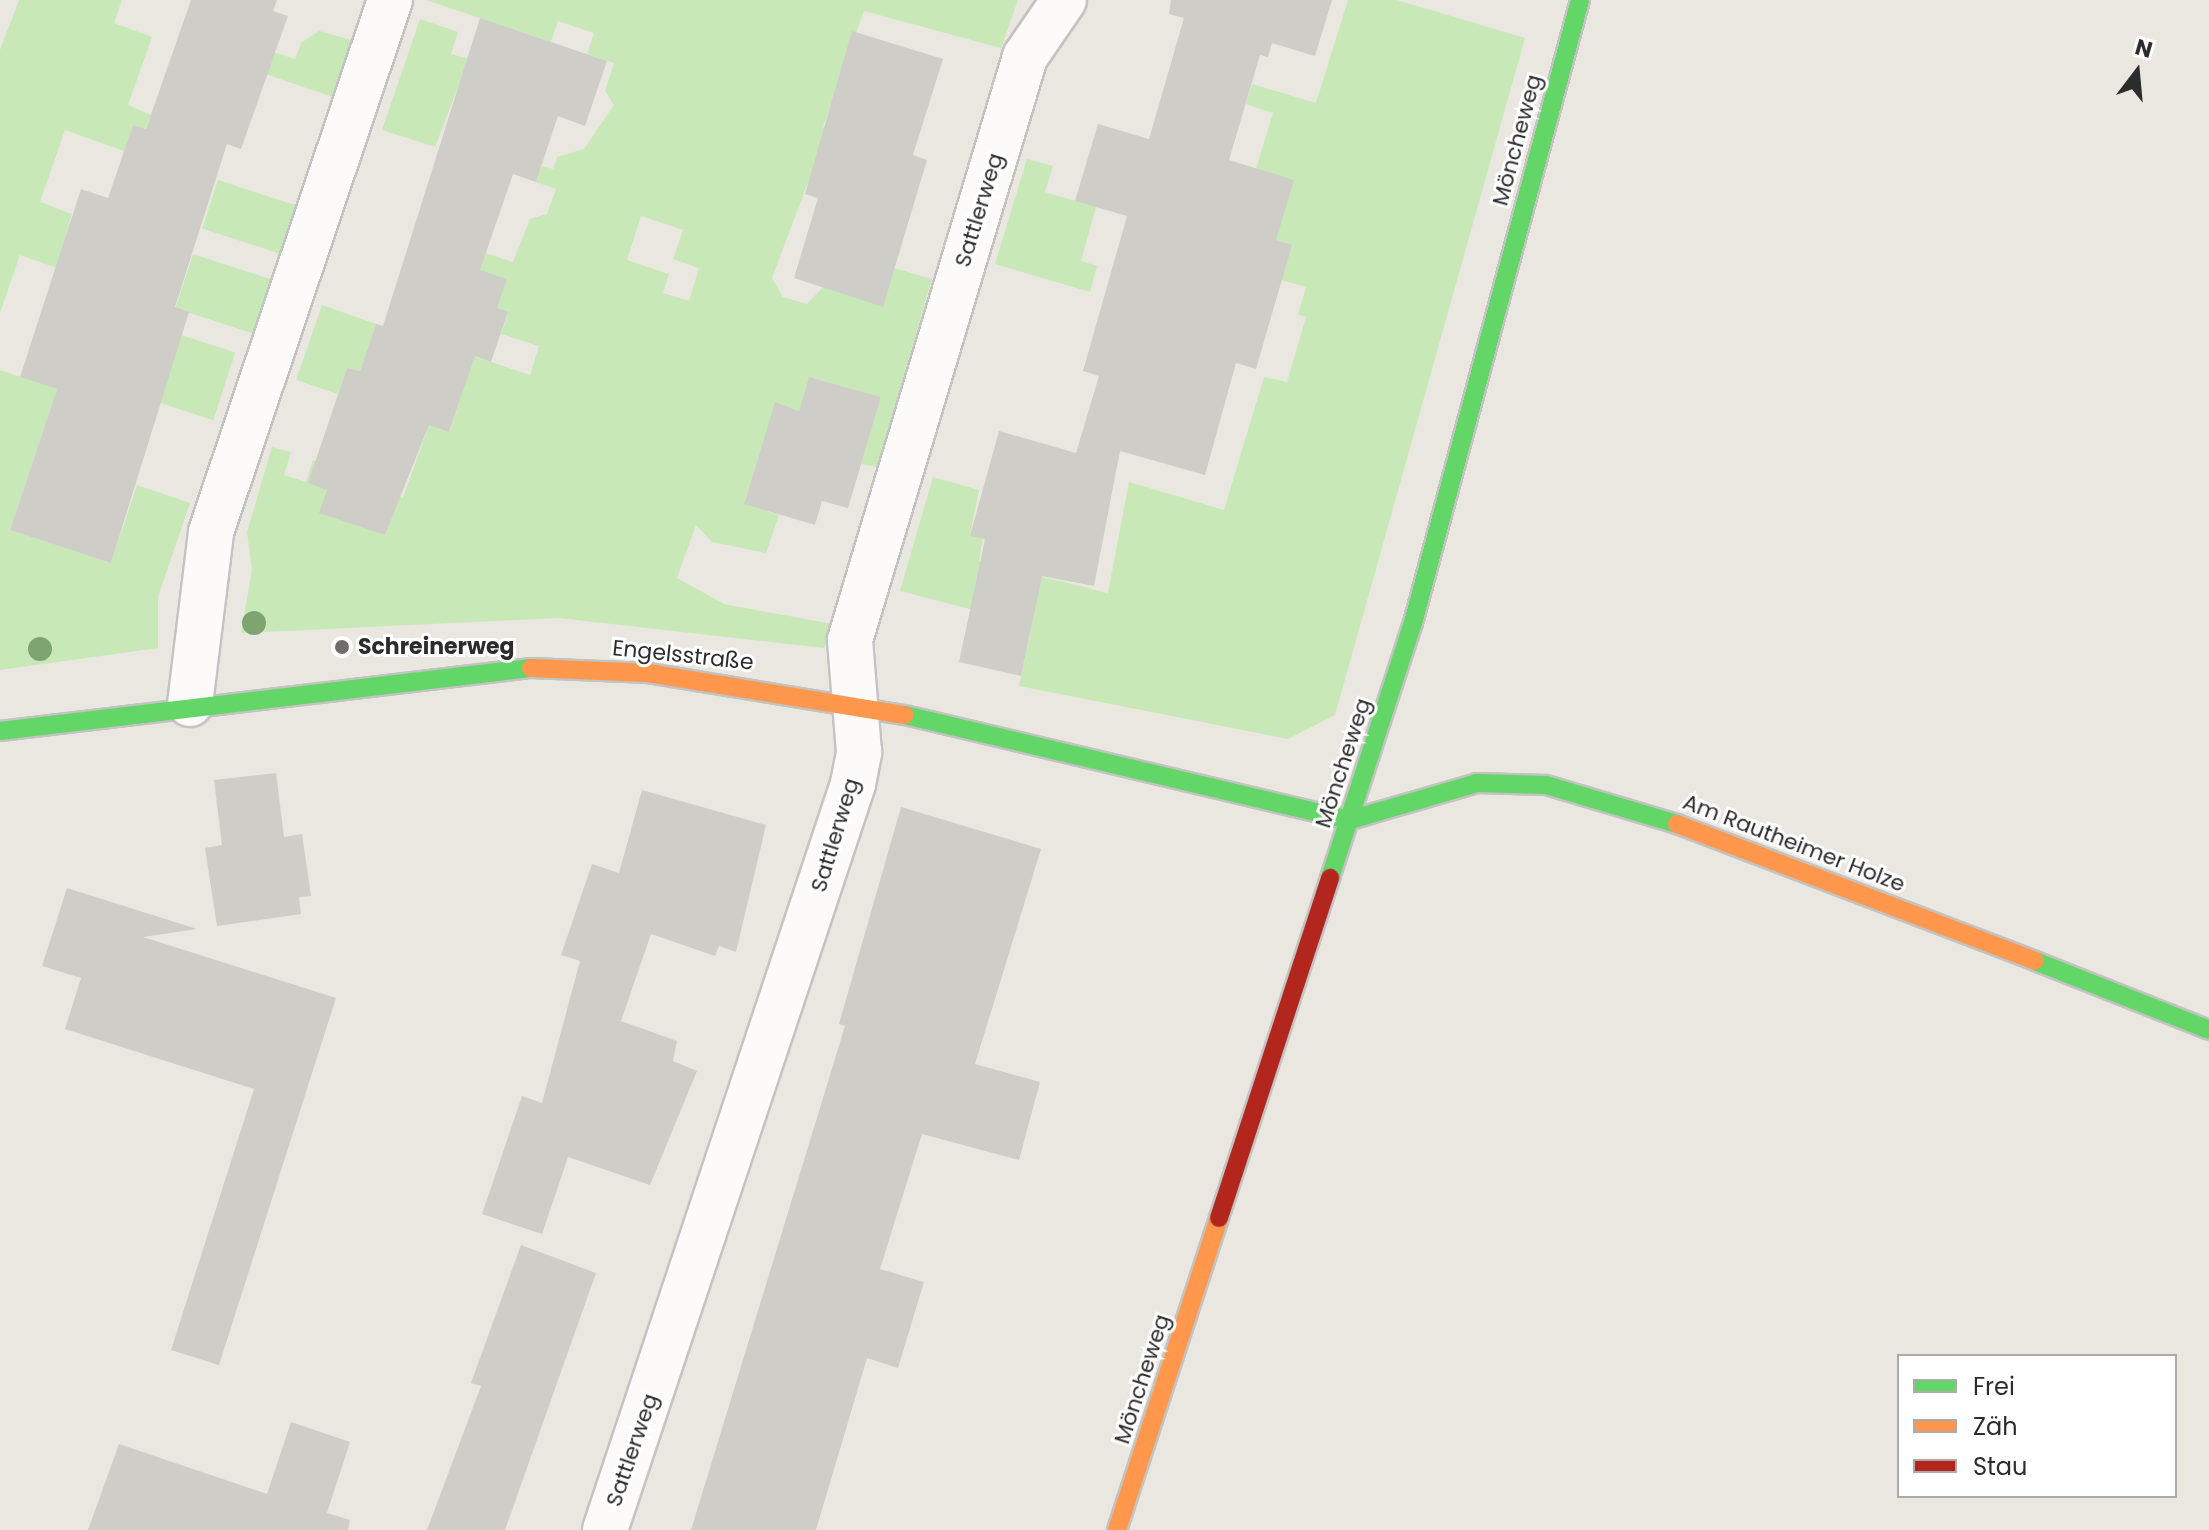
<!DOCTYPE html>
<html>
<head>
<meta charset="utf-8">
<style>
  body { margin:0 }
  #map { position:relative; width:2209px; height:1530px; overflow:hidden; background:#eae7e1; font-family:Poppins,sans-serif }
  div>[style] { position:absolute }
  [style*='--x'] { left:calc(var(--x)*1px); top:calc(var(--y)*1px); width:calc(var(--w)*1px); rotate:calc(var(--a)*1deg) }
  .green>* { inset:0; background:#c8e8b8; transform-origin:0 0 }
  .building>* { inset:0; background:#cfcdc8 }
  .roads { filter:drop-shadow(2px 0 #c3c3c2) drop-shadow(-2px 0 #c3c3c2) drop-shadow(0 2px #c3c3c2) drop-shadow(0 -2px #c3c3c2) }
  .street>* { height:44px; margin:-22px; padding:0 22px; transform-origin:22px; border-radius:22px; background:#fcfbfa }
  .fast>* { height:18px; margin:-9px; padding:0 9px; transform-origin:9px; border-radius:9px; background:#63d668 }
  .slow>* { height:18px; margin:-9px; padding:0 9px; transform-origin:9px; border-radius:9px; background:#ff974d }
  .jam>* { height:18px; margin:-9px; padding:0 9px; transform-origin:9px; border-radius:9px; background:#b3261e }
  .trees>* { width:24px; height:24px; margin:-12px; border-radius:50%; background:#7da471 }
  .dots>* { width:22px; height:22px; translate:-50% -50%; box-sizing:border-box; border:4px solid #fff; border-radius:50% }
  span { translate:-50% -50%; white-space:nowrap; text-align:center; line-height:1.15; -webkit-text-stroke:6px #fff; paint-order:stroke }
  .street-label { font-size:22px; color:#2c2c2c }
  .poi-label { font-size:22px; color:#2c2c2c; font-weight:700 }
  .left { translate:0 -50%; text-align:left }
  .legend { position:absolute; left:1897px; top:1354px; width:280px; height:144px; box-sizing:border-box; background:#fff; border:2px solid #ababab; margin:0; padding:10px 14px; list-style:none; font-size:24px; color:#2c2c2c }
  .legend li { display:flex; align-items:center; gap:16px; height:40px }
  .legend b { width:40px; border:2px solid #ababab }
  .north { position:absolute; left:2097px; top:32px; width:80px; height:80px; -webkit-text-stroke:6px #fff; paint-order:stroke; rotate:16deg; font-size:22px; font-weight:700; line-height:32px; text-align:center; color:#2c2c2c }
  .north::after { content:''; display:block; margin:auto; width:28px; height:36px; background:#2c2c2c; clip-path:polygon(50% 0,100% 100%,50% 72%,0 100%) }
</style>
</head>
<body>
<div id="map">
  <div class="green">
    <i style="clip-path:polygon(19px 0,122px 0,114px 23px,152px 37px,128px 105px,151px 115px,145px 129px,133px 125px,124px 151px,65px 130px,40px 202px,72px 214px,65px 238px,112px 252px,102px 284px,20px 255px,0 313px,0 50px)"></i>
    <i style="clip-path:polygon(evenodd,426px 0,1018px 0,1001px 48px,864px 11px,823px 127px,860px 139px,813px 169px,772px 278px,783px 297px,807px 304px,823px 287px,894px 268px,932px 279px,877px 467px,861px 464px,881px 397px,809px 377px,799px 411px,775px 403px,744px 503px,779px 515px,766px 553px,712px 542px,696px 525px,677px 578px,724px 604px,832px 624px,824px 648px,559px 618px,241px 633px,252px 570px,247px 532px,272px 447px,291px 452px,284px 475px,306px 482px,313px 460px,403px 498px,429px 425px,450px 431px,471px 366px,452px 349px,530px 375px,539px 346px,501px 334px,508px 313px,497px 308px,506px 280px,473px 268px,479px 251px,513px 262px,530px 219px,547px 214px,556px 189px,536px 182px,542px 166px,553px 169px,557px 157px,584px 149px,614px 105px,605px 91px,614px 63px,587px 54px,594px 33px,558px 21px,551px 42px,426px 0,641px 216px,683px 230px,673px 259px,699px 268px,689px 301px,663px 293px,669px 274px,627px 260px,641px 216px)"></i>
    <i style="clip-path:polygon(1348px 0,1397px 0,1525px 38px,1335px 715px,1288px 739px,1019px 686px,1032px 625px,900px 591px,933px 477px,979px 490px,970px 535px,983px 538px,979px 561px,1108px 593px,1129px 482px,1224px 510px,1264px 377px,1287px 382px,1306px 317px,1298px 315px,1306px 287px,1281px 280px,1256px 169px,1273px 113px,1246px 104px,1252px 84px,1316px 103px)"></i>
    <i style="clip-path:polygon(420px 19px,458px 32px,451px 54px,469px 59px,435px 147px,382px 130px)"></i>
    <i style="clip-path:polygon(319px 31px,352px 40px,333px 97px,253px 70px,261px 48px,295px 59px,301px 43px)"></i>
    <i style="clip-path:polygon(1027px 159px,1053px 166px,1045px 192px,1096px 207px,1081px 261px,1097px 266px,1090px 292px,995px 264px)"></i>
    <i style="left:218px;top:180px;width:85px;height:51px;rotate:18deg"></i>
    <i style="left:193px;top:254px;width:85px;height:57px;rotate:18deg"></i>
    <i style="clip-path:polygon(322px 305px,376px 324px,360px 371px,347px 368px,338px 394px,296px 380px)"></i>
    <i style="left:181px;top:335px;width:57px;height:71px;rotate:18deg"></i>
    <i style="clip-path:polygon(0 370px,57px 389px,10px 530px,111px 563px,137px 485px,190px 503px,158px 597px,158px 648px,0 670px)"></i>
  </div>
  <div class="building">
    <i style="clip-path:polygon(191px 0,277px 0,273px 11px,288px 16px,241px 149px,227px 144px,175px 307px,189px 312px,111px 563px,10px 530px,57px 389px,20px 377px,81px 189px,108px 198px,133px 125px,146px 129px)"></i>
    <i style="clip-path:polygon(1171px 0,1332px 0,1315px 56px,1272px 43px,1268px 57px,1260px 55px,1229px 160px,1294px 180px,1276px 240px,1292px 245px,1256px 369px,1236px 363px,1205px 475px,1120px 451px,1094px 586px,1042px 576px,1021px 676px,959px 662px,985px 539px,970px 536px,999px 431px,1076px 453px,1099px 376px,1083px 371px,1127px 216px,1075px 201px,1098px 124px,1149px 139px,1184px 18px,1169px 14px)"></i>
    <i style="clip-path:polygon(480px 18px,607px 61px,585px 126px,558px 116px,536px 182px,513px 174px,480px 270px,507px 279px,497px 308px,508px 312px,491px 362px,475px 356px,449px 432px,429px 425px,385px 535px,319px 513px,327px 490px,308px 483px,347px 368px,360px 371px,376px 324px,383px 326px)"></i>
    <i style="clip-path:polygon(852px 31px,943px 59px,913px 155px,927px 160px,883px 307px,794px 278px,818px 198px,805px 194px)"></i>
    <i style="clip-path:polygon(809px 377px,881px 397px,848px 508px,822px 501px,815px 525px,744px 504px,775px 402px,799px 411px)"></i>
    <i style="clip-path:polygon(276px 773px,284px 837px,302px 834px,311px 896px,299px 897px,301px 914px,217px 926px,205px 848px,222px 845px,214px 780px)"></i>
    <i style="clip-path:polygon(642px 790px,766px 825px,736px 952px,719px 946px,715px 956px,651px 934px,621px 1021px,677px 1041px,673px 1061px,697px 1071px,650px 1185px,568px 1157px,542px 1234px,482px 1214px,522px 1096px,542px 1103px,580px 961px,561px 955px,592px 864px,619px 873px)"></i>
    <i style="clip-path:polygon(901px 807px,1041px 849px,975px 1064px,1040px 1082px,1019px 1160px,922px 1134px,880px 1269px,924px 1282px,898px 1368px,867px 1358px,816px 1530px,691px 1530px,845px 1026px,839px 1024px)"></i>
    <i style="clip-path:polygon(67px 888px,197px 929px,143px 937px,336px 998px,219px 1365px,171px 1350px,254px 1089px,65px 1029px,81px 978px,42px 966px)"></i>
    <i style="clip-path:polygon(521px 1245px,596px 1273px,505px 1530px,427px 1530px,481px 1386px,471px 1383px)"></i>
    <i style="clip-path:polygon(291px 1422px,350px 1442px,327px 1513px,350px 1520px,348px 1530px,88px 1530px,119px 1444px,267px 1494px)"></i>
  </div>
  <div class="roads">
    <div class="street">
      <i style="--x:190;--y:704;--w:173;--a:-83"></i>
      <i style="--x:211;--y:532;--w:561;--a:-71.4"></i>
      <i style="--x:605;--y:1530;--w:786;--a:-71.61"></i>
      <i style="--x:853;--y:784;--w:33;--a:-79"></i>
      <i style="--x:859;--y:752;--w:112;--a:-94.6"></i>
      <i style="--x:850;--y:640;--w:609;--a:-73.29"></i>
      <i style="--x:1025;--y:57;--w:69;--a:-55.6"></i>
    </div>
    <div class="fast">
      <i style="--x:905;--y:715;--w:457;--a:13.3"></i>
      <i style="--x:1350;--y:820;--w:132;--a:-16.2"></i>
      <i style="--x:1477;--y:783;--w:69;--a:1.7"></i>
      <i style="--x:1546;--y:785;--w:137;--a:16.6"></i>
      <i style="--x:0;--y:731;--w:535;--a:-6.77"></i>
      <i style="--x:1330;--y:878;--w:268;--a:-72"></i>
      <i style="--x:1413;--y:623;--w:645;--a:-74.99"></i>
      <i style="--x:2035;--y:961;--w:187;--a:21.6"></i>
    </div>
    <div class="slow">
      <i style="--x:531;--y:668;--w:117;--a:2.4"></i>
      <i style="--x:648;--y:673;--w:260;--a:9.3"></i>
      <i style="--x:1677;--y:824;--w:383;--a:20.9"></i>
      <i style="--x:1117;--y:1530;--w:328;--a:-71.9"></i>
    </div>
    <div class="jam">
      <i style="--x:1219;--y:1218;--w:358;--a:-71.9"></i>
    </div>
  </div>
  <div class="trees">
    <i style="left:254px;top:623px"></i>
    <i style="left:40px;top:649px"></i>
  </div>
  <div class="dots">
    <i style="left:342px;top:647px;background:#6e6d6b"></i>
  </div>
  <div class="street-label">
    <span style="left:1517px;top:140px;rotate:-75deg">Möncheweg</span>
    <span style="left:979px;top:210px;rotate:-73deg">Sattlerweg</span>
    <span style="left:683px;top:655px;rotate:6deg">Engelsstraße</span>
    <span style="left:1343px;top:763px;rotate:-72deg">Möncheweg</span>
    <span style="left:835px;top:835px;rotate:-73deg">Sattlerweg</span>
    <span style="left:1794px;top:843px;rotate:21deg">Am Rautheimer Holze</span>
    <span style="left:1142px;top:1379px;rotate:-72deg">Möncheweg</span>
    <span style="left:632px;top:1450px;rotate:-71deg">Sattlerweg</span>
  </div>
  <div class="poi-label">
    <span class="left" style="left:358px;top:647px">Schreinerweg</span>
  </div>
  <ul class="legend">
  <li><b style="height:10px;background:#63d668"></b>Frei</li>
  <li><b style="height:10px;background:#ff974d"></b>Zäh</li>
  <li><b style="height:10px;background:#b3261e"></b>Stau</li>
  </ul>
  <div class="north">N</div>
</div>
</body>
</html>
